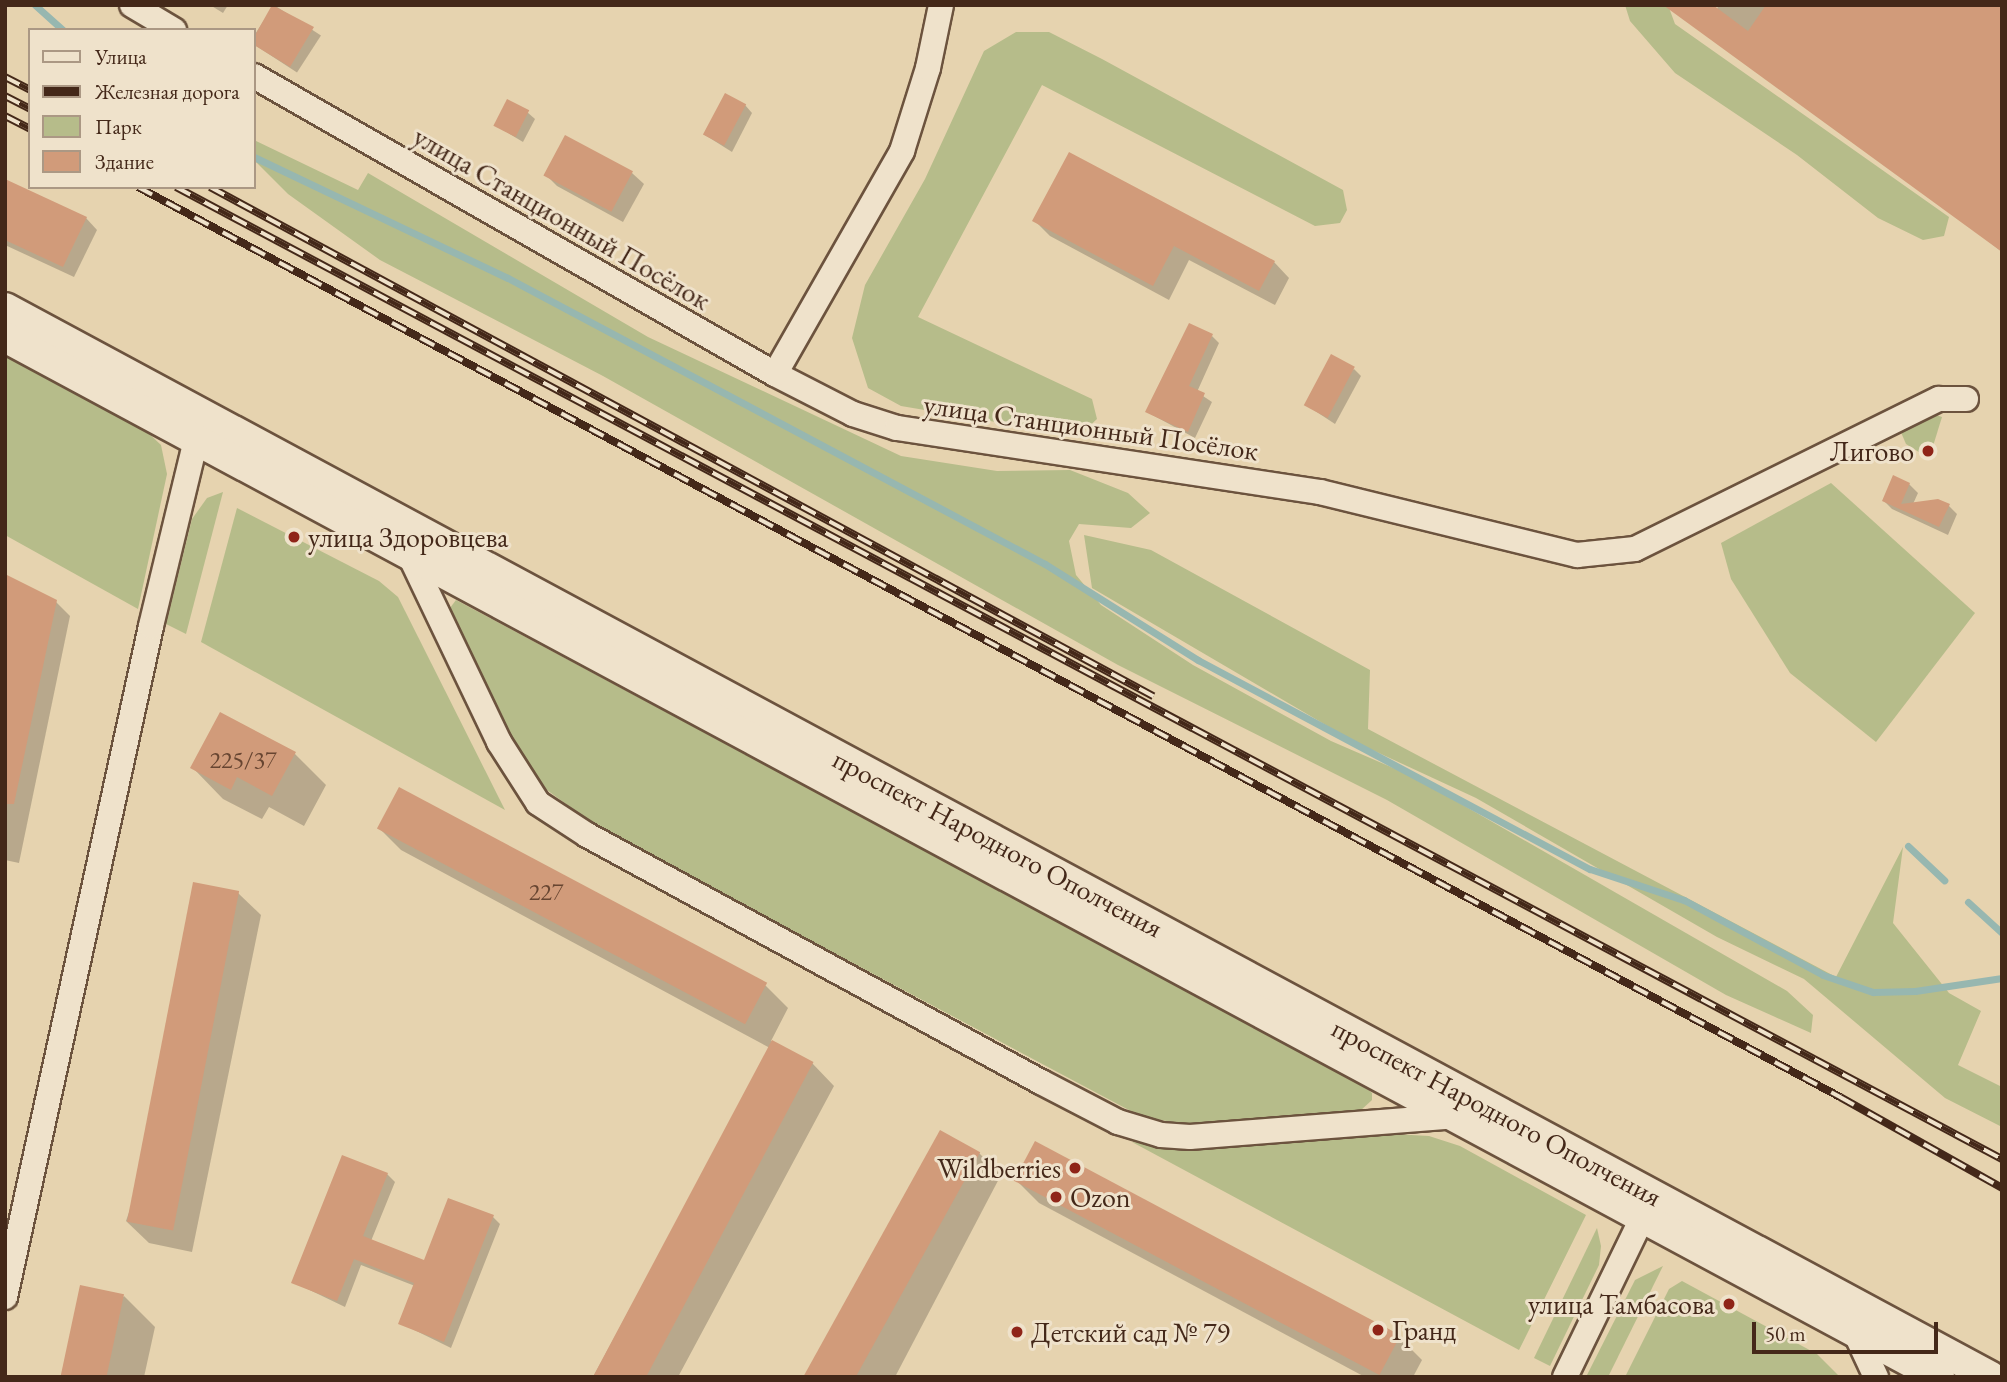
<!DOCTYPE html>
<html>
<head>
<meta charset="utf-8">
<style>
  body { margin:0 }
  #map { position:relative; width:2007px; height:1382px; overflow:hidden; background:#e6d3af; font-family:"EB Garamond",serif }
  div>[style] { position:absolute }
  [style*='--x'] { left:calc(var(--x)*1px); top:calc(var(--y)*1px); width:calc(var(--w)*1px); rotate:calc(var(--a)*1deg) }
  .green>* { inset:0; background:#b6bc8a }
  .shadow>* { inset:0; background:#0003; transform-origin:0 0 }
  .stream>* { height:7px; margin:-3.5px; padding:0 3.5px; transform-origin:3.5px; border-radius:3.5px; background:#97b7b0 }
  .building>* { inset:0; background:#d19b7a; transform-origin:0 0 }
  .roads { filter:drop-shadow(2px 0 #6c533e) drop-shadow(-2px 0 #6c533e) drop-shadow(0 2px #6c533e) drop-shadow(0 -2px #6c533e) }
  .minor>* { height:24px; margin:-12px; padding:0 12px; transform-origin:12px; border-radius:12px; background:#efe2cb }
  .tertiary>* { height:30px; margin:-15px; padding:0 15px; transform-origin:15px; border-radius:15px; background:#efe2cb }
  .rail>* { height:8px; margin-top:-4px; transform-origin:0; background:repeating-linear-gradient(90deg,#efe2cb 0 16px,#442819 0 32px); box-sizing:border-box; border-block:2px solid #442819 }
  .dots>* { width:19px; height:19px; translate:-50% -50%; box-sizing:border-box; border:4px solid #efe2cb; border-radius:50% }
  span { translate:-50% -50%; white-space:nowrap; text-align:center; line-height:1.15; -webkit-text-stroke:6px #efe2cb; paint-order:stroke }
  .number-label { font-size:24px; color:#674531 }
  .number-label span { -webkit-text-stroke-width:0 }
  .street-label { font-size:28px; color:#442819 }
  .poi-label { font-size:28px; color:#442819 }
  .right { translate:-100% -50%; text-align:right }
  .left { translate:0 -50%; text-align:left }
  .frame { position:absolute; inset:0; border:7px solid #442819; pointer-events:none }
  .legend { position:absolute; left:28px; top:28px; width:228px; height:161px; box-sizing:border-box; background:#efe2cb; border:2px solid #ab9884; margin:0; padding:9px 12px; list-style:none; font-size:21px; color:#442819 }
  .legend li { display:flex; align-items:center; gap:14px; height:35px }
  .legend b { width:35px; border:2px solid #ab9884 }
  .scale { position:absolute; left:1752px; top:1322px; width:186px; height:32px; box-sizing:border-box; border:4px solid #442819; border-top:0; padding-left:9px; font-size:21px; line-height:24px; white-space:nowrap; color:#442819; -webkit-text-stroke:5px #efe2cb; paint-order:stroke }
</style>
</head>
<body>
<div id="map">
  <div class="green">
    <i style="clip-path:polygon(1625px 5px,1668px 5px,1675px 24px,1949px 217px,1944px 236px,1923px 240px,1878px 218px,1797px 155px,1675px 73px,1630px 21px)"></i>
    <i style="clip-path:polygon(1016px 32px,1049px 32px,1102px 59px,1343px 190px,1347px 210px,1340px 223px,1315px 226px,1042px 85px,918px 317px,1092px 399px,1097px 419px,1084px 431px,1044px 430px,901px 406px,868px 388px,852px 338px,865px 285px,925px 179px,984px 51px)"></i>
    <i style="clip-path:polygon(254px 140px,358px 190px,368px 173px,648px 337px,901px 456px,997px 471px,1070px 470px,1128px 493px,1150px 513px,1131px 528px,1079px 524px,1069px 541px,1076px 575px,1101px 605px,1193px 665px,1331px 741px,1414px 777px,1787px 991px,1813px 1015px,1811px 1033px,1726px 995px,1387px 800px,1118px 665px,603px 376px,380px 260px,288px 194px,254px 160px)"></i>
    <i style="clip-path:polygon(5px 354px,144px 429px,161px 445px,167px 474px,138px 609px,5px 535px)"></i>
    <i style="clip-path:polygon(1936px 415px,1942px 417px,1933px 446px,1922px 454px,1906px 444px,1900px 430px)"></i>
    <i style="clip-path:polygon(1831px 483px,1975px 613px,1876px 742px,1790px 673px,1731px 579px,1721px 543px)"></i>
    <i style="clip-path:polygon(223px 492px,186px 634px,166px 624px,192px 519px,207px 498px)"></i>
    <i style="clip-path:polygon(237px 508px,379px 581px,398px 597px,505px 810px,201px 642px)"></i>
    <i style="clip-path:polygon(1084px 535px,1151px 550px,1370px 670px,1368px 729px,1836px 977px,1903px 847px,1893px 923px,1949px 993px,1981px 1011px,1958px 1065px,2002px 1087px,2002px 1127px,1945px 1098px,1804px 979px,1717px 937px,1476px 798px,1353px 741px,1092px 588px)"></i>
    <i style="clip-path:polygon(456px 600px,1358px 1081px,1372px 1093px,1372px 1100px,1360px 1111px,1347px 1113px,1191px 1125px,1142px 1117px,599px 828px,540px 785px,516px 746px,453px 616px,450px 608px)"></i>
    <i style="clip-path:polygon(1393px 1134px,1429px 1136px,1460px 1146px,1586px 1215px,1519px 1350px,1132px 1142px,1176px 1147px)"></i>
    <i style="clip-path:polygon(1597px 1228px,1601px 1246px,1599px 1265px,1550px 1366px,1534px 1358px)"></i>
    <i style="clip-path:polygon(1663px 1266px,1608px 1377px,1586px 1377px,1635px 1280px)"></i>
    <i style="clip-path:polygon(1682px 1281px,1817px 1354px,1840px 1377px,1625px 1377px,1669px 1289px)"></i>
  </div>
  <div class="shadow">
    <i style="clip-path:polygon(210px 5px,228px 5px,223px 13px)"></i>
    <i style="left:274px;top:5px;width:56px;height:44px;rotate:33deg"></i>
    <i style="clip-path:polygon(1718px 5px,2002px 5px,2002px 252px,1715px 23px)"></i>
    <i style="clip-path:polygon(745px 105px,752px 113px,732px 152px,705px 135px)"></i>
    <i style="clip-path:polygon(527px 112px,535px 119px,523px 142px,495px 125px)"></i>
    <i style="clip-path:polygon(632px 173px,644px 184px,623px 222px,557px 186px,545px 174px)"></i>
    <i style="clip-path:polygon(5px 180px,86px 218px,97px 230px,74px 277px,5px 245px)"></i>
    <i style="clip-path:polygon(1035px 221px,1274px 262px,1289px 278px,1275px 305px,1189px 260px,1169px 300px,1050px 236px)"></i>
    <i style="clip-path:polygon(1212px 336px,1219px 343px,1197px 392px,1212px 402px,1195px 438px,1147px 412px)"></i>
    <i style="clip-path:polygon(1354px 369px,1361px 376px,1335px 424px,1306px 405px)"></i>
    <i style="clip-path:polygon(1909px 484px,1918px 493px,1913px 504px,1949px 506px,1957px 514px,1948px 535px,1892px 509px,1884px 501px)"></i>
    <i style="clip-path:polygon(5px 576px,56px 602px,70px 616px,19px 863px,5px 860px)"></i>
    <i style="clip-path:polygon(295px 754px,326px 785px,304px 826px,269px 807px,262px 819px,223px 799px,192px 767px)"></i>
    <i style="clip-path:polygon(379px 828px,766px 986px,788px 1008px,771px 1041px,812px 1063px,834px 1086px,678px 1377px,593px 1377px,770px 1048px,401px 850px)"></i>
    <i style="clip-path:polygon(238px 893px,261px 915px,192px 1252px,149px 1243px,126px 1221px)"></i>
    <i style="clip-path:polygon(1036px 1143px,1399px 1337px,1422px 1360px,1413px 1377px,1365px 1377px,1039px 1203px,1016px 1180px)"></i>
    <i style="clip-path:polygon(979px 1153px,1001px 1175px,895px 1377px,811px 1377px)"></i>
    <i style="clip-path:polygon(387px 1174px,395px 1182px,371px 1241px,425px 1263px,493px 1217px,500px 1224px,451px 1348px,400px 1323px,415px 1286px,361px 1265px,345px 1307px,293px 1282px)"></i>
    <i style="clip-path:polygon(124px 1296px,155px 1327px,144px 1377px,62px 1377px)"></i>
  </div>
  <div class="stream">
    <i style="--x:35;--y:5;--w:38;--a:42"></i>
    <i style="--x:254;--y:157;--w:281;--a:25.5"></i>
    <i style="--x:508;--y:278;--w:608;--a:28.04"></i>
    <i style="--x:1045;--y:564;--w:181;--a:32.1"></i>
    <i style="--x:1198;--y:660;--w:444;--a:28.1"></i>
    <i style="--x:1590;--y:869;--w:99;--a:18.3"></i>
    <i style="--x:1684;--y:900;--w:158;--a:28.3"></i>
    <i style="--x:1823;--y:975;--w:53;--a:18.8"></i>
    <i style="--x:1873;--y:992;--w:42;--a:-1.4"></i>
    <i style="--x:1915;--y:991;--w:88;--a:-8.5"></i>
    <i style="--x:1908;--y:846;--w:50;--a:43.4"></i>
    <i style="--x:1968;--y:902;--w:46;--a:42.4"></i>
  </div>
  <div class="building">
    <i style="clip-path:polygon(272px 5px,314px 27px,290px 67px,254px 45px,254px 37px)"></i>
    <i style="clip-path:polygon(1663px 5px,1713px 5px,1748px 31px,1766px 5px,2002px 5px,2002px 252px)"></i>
    <i style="left:725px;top:93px;width:24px;height:47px;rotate:28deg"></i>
    <i style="left:507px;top:99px;width:25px;height:30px;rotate:27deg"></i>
    <i style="left:565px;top:135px;width:77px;height:46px;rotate:28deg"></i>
    <i style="clip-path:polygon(1069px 152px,1275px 261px,1259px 291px,1174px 246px,1153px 286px,1032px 221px)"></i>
    <i style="clip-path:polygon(5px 179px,87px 217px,63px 267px,5px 240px)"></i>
    <i style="clip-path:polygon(1189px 323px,1213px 334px,1189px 386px,1205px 393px,1188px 432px,1145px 412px)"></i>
    <i style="left:1331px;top:354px;width:27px;height:58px;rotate:28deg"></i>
    <i style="clip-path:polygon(1893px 475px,1910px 483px,1901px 504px,1938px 499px,1950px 504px,1939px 527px,1882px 501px)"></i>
    <i style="clip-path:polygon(5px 574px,57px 600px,14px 804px,5px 804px)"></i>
    <i style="clip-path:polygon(220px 712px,296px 752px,272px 796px,237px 777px,231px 790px,190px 768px)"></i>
    <i style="left:399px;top:787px;width:417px;height:47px;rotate:28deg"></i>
    <i style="left:193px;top:882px;width:47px;height:346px;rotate:11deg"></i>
    <i style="left:772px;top:1040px;width:47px;height:383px;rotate:28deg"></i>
    <i style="left:940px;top:1130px;width:46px;height:280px;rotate:29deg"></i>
    <i style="left:1035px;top:1141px;width:414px;height:45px;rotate:28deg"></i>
    <i style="clip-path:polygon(342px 1155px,388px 1173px,363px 1236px,424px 1260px,448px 1198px,494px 1215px,444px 1342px,398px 1324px,414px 1283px,354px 1259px,337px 1301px,291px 1283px)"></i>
    <i style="left:80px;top:1285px;width:45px;height:94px;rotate:12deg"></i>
  </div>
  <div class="roads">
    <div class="minor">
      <i style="--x:132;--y:5;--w:49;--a:30.8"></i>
      <i style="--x:254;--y:76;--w:600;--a:29.77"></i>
      <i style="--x:775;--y:374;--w:88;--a:27.1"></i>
      <i style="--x:853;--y:414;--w:46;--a:17.7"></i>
      <i style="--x:897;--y:428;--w:428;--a:8.6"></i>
      <i style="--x:1320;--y:492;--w:265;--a:13.8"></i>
      <i style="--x:1577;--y:555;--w:58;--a:-5.9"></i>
      <i style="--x:1635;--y:549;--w:339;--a:-26.3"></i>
      <i style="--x:1939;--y:399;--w:27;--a:0"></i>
      <i style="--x:775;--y:374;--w:257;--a:-60.3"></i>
      <i style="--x:902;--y:151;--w:87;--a:-72.6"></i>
      <i style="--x:928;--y:68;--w:64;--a:-78.3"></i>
      <i style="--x:410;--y:556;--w:206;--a:64.4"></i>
      <i style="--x:499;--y:742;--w:72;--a:57.4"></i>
      <i style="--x:538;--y:803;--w:59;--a:33.1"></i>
      <i style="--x:587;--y:835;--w:517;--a:28.55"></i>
      <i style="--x:1041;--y:1082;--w:87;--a:27.5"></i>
      <i style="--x:1118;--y:1122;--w:45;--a:16.8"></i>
      <i style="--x:1161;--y:1135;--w:29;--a:4"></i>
      <i style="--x:1190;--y:1137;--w:265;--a:-4.5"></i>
      <i style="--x:5;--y:1297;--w:687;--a:-77.72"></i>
      <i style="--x:151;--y:626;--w:209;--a:-76.4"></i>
      <i style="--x:1855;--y:1332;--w:50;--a:65"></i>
      <i style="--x:1565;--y:1377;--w:195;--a:-64.1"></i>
    </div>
    <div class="tertiary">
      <i style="--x:5;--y:308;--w:2255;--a:28.29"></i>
      <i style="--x:5;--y:337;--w:2196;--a:28.27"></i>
    </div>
  </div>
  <div class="rail">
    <i style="--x:5;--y:77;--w:28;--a:27"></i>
    <i style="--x:5;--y:96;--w:28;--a:27"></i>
    <i style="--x:5;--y:116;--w:28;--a:27"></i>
    <i style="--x:138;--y:187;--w:1930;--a:28.13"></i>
    <i style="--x:1840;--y:1097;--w:186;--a:29.3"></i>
    <i style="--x:176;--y:187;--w:2069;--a:28.03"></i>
    <i style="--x:210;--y:187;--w:1072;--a:28.36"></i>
  </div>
  <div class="dots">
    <i style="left:1928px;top:451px;background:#8f2418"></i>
    <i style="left:294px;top:537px;background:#8f2418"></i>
    <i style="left:1075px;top:1168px;background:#8f2418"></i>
    <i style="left:1056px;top:1197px;background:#8f2418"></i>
    <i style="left:1729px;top:1304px;background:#8f2418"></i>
    <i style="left:1378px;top:1330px;background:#8f2418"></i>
    <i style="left:1017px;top:1332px;background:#8f2418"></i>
  </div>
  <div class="number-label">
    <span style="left:243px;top:760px">225/37</span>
    <span style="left:546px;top:892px">227</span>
  </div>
  <div class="street-label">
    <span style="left:562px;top:218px;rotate:30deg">улица Станционный Посёлок</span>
    <span style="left:1091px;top:427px;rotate:8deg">улица Станционный Посёлок</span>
    <span style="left:998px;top:843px;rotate:28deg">проспект Народного Ополчения</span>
    <span style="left:1497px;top:1112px;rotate:28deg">проспект Народного Ополчения</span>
  </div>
  <div class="poi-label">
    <span class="right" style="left:1914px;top:451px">Лигово</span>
    <span class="left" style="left:308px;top:537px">улица Здоровцева</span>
    <span class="right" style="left:1061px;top:1168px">Wildberries</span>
    <span class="left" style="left:1070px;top:1197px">Ozon</span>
    <span class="right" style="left:1715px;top:1304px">улица Тамбасова</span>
    <span class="left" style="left:1392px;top:1330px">Гранд</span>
    <span class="left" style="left:1031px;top:1332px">Детский сад № 79</span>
  </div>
  <div class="frame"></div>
  <ul class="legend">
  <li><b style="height:9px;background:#efe2cb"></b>Улица</li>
  <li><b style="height:9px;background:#442819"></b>Железная дорога</li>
  <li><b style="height:19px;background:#b6bc8a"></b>Парк</li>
  <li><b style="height:19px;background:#d19b7a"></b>Здание</li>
  </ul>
  <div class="scale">50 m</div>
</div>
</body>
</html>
